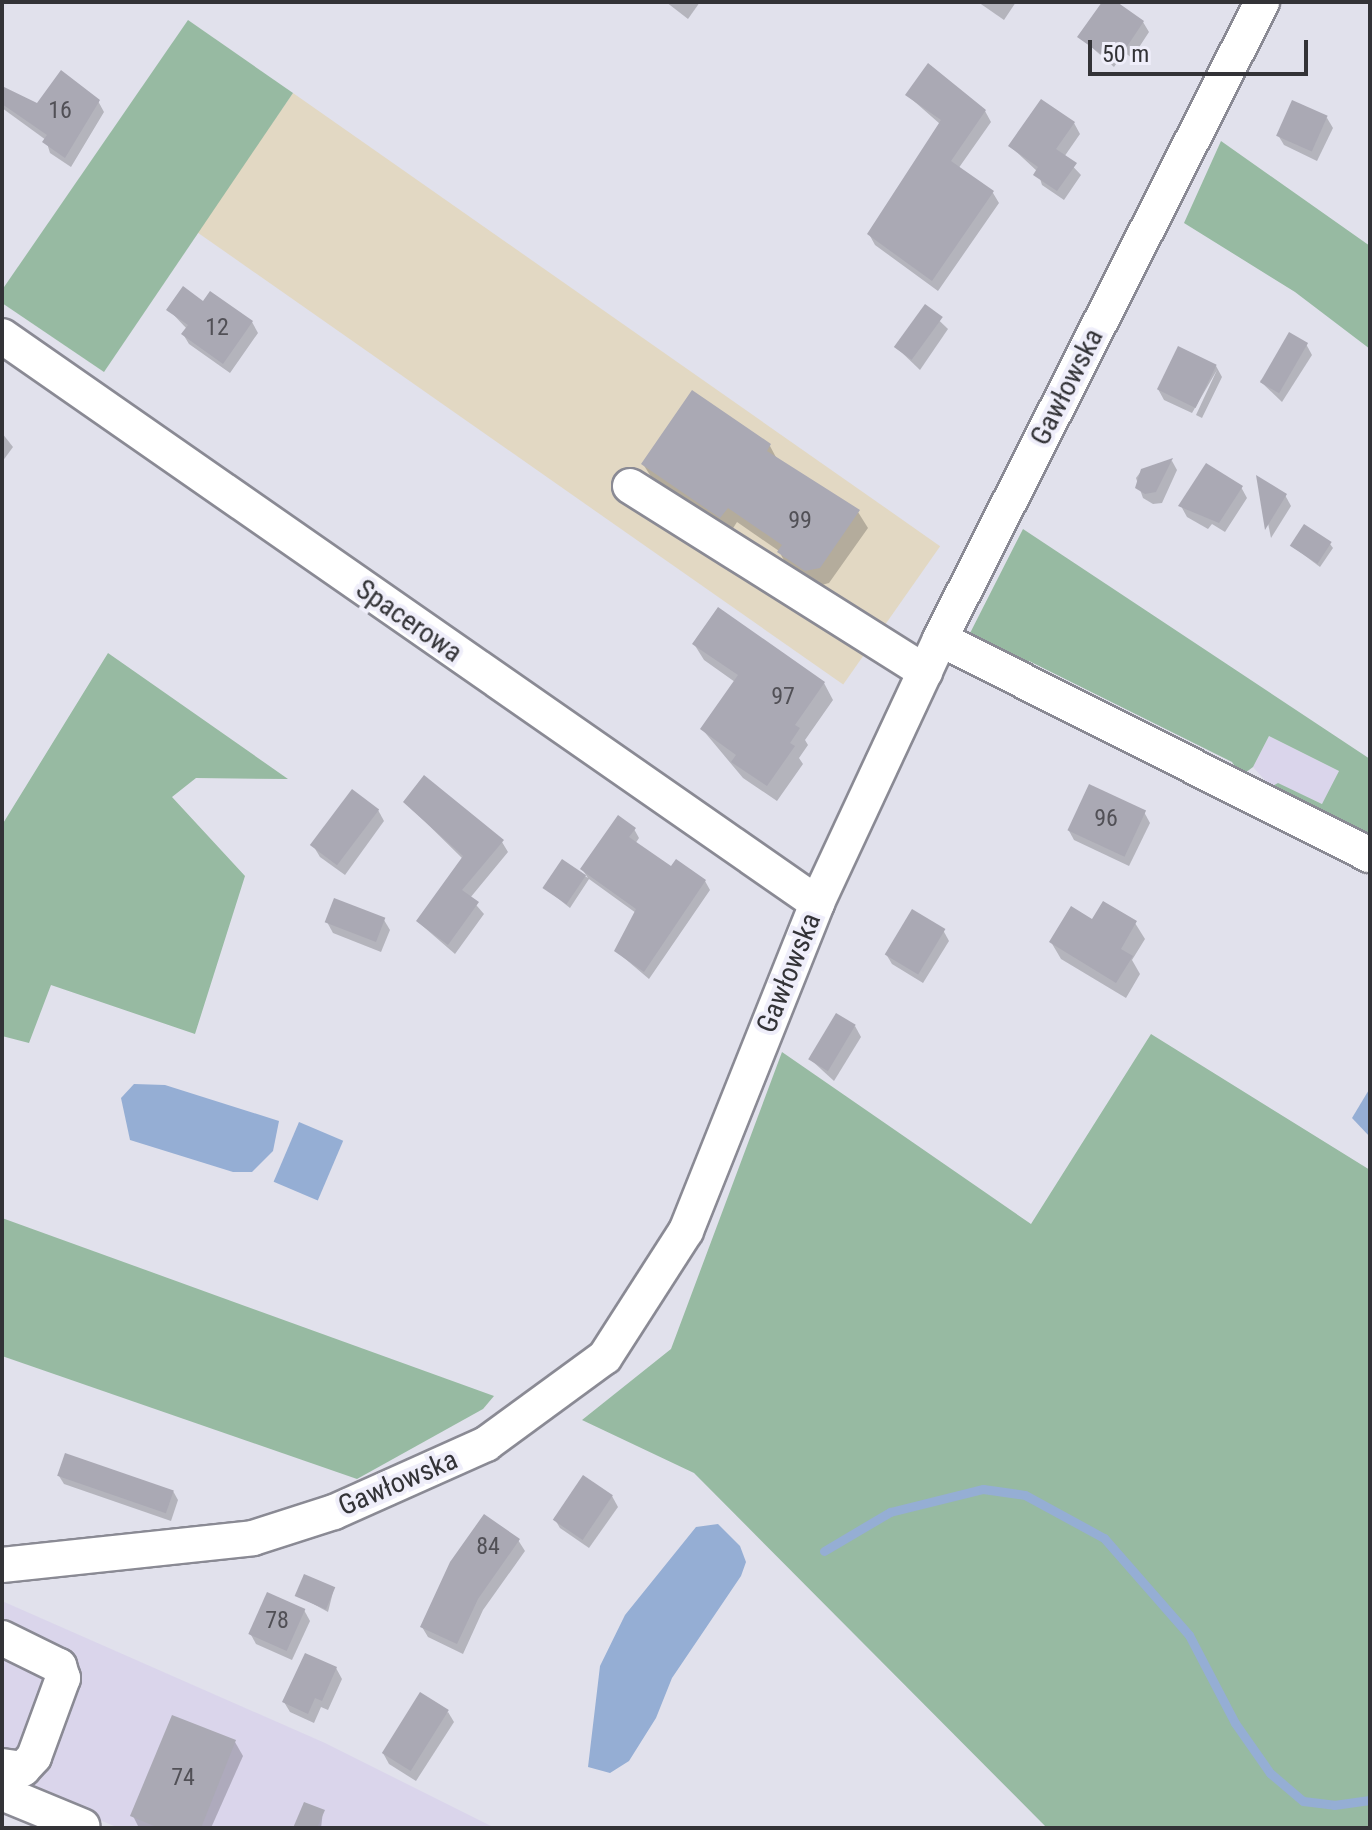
<!DOCTYPE html>
<html>
<head>
<meta charset="utf-8">
<style>
  body { margin:0 }
  #map { position:relative; width:1372px; height:1830px; overflow:hidden; background:#e1e1ec; font-family:"Roboto Condensed",sans-serif }
  div>[style] { position:absolute }
  [style*='--x'] { left:calc(var(--x)*1px); top:calc(var(--y)*1px); width:calc(var(--w)*1px); rotate:calc(var(--a)*1deg) }
  .commercial>* { inset:0; background:#e2d8c3; transform-origin:0 0 }
  .industrial>* { inset:0; background:#dad5eb }
  .green>* { inset:0; background:#97baa2 }
  .water>* { inset:0; background:#95aed4; transform-origin:0 0 }
  .shadow>* { inset:0; background:#0003 }
  .stream>* { height:9px; margin:-4.5px; padding:0 4.5px; transform-origin:4.5px; border-radius:4.5px; background:#95aed4 }
  .building>* { inset:0; background:#aaa9b4; transform-origin:0 0 }
  .roads { filter:drop-shadow(2px 0 #8a8a94) drop-shadow(-2px 0 #8a8a94) drop-shadow(0 2px #8a8a94) drop-shadow(0 -2px #8a8a94) }
  .minor>* { height:34px; margin:-17px; padding:0 17px; transform-origin:17px; border-radius:17px; background:#fff }
  span { translate:-50% -50%; white-space:nowrap; text-align:center; line-height:1.15; -webkit-text-stroke:8px #efeefa; paint-order:stroke }
  .number-label { font-size:24px; color:#515056 }
  .number-label span { -webkit-text-stroke-width:0 }
  .street-label { font-size:28px; color:#333337 }
  .frame { position:absolute; inset:0; border:4px solid #333337; pointer-events:none }
  .scale { position:absolute; left:1088px; top:40px; width:220px; height:36px; box-sizing:border-box; border:4px solid #333337; border-top:0; padding-left:10px; font-size:24px; line-height:28px; white-space:nowrap; color:#333337; -webkit-text-stroke:6px #efeefa; paint-order:stroke }
</style>
</head>
<body>
<div id="map">
  <div class="commercial">
    <i style="left:293px;top:93px;width:790px;height:169px;rotate:35deg"></i>
  </div>
  <div class="industrial">
    <i style="clip-path:polygon(1269px 736px,1339px 771px,1323px 804px,1278px 784px,1271px 787px,1253px 767px)"></i>
    <i style="clip-path:polygon(2px 1601px,325px 1743px,495px 1828px,119px 1828px,2px 1780px)"></i>
  </div>
  <div class="green">
    <i style="clip-path:polygon(188px 20px,293px 93px,104px 372px,2px 303px,2px 290px)"></i>
    <i style="clip-path:polygon(1221px 141px,1370px 246px,1370px 349px,1295px 292px,1184px 223px)"></i>
    <i style="clip-path:polygon(1023px 529px,1370px 759px,1370px 845px,1271px 787px,1278px 783px,1322px 804px,1339px 771px,1269px 736px,1253px 767px,1241px 776px,1232px 762px,1029px 661px,1005px 663px,966px 641px)"></i>
    <i style="clip-path:polygon(108px 653px,288px 779px,196px 778px,172px 797px,245px 876px,195px 1034px,51px 985px,29px 1043px,2px 1036px,2px 825px)"></i>
    <i style="clip-path:polygon(1151px 1034px,1370px 1170px,1370px 1828px,1047px 1828px,694px 1473px,582px 1420px,671px 1349px,782px 1052px,1031px 1224px)"></i>
    <i style="clip-path:polygon(2px 1218px,494px 1396px,483px 1409px,357px 1479px,2px 1356px)"></i>
  </div>
  <div class="water">
    <i style="clip-path:polygon(134px 1084px,165px 1085px,279px 1121px,273px 1151px,252px 1172px,233px 1172px,130px 1140px,121px 1098px)"></i>
    <i style="clip-path:polygon(1370px 1088px,1370px 1137px,1352px 1118px)"></i>
    <i style="left:299px;top:1122px;width:48px;height:65px;rotate:23deg"></i>
    <i style="clip-path:polygon(718px 1524px,740px 1546px,746px 1562px,741px 1576px,672px 1678px,656px 1718px,629px 1761px,610px 1773px,588px 1767px,600px 1666px,625px 1615px,696px 1527px)"></i>
  </div>
  <div class="shadow">
    <i style="clip-path:polygon(666px 2px,700px 2px,688px 19px)"></i>
    <i style="clip-path:polygon(978px 2px,1016px 2px,1004px 20px)"></i>
    <i style="clip-path:polygon(1104px 2px,1113px 2px,1143px 22px,1149px 32px,1132px 58px,1124px 52px,1114px 67px,1080px 37px)"></i>
    <i style="clip-path:polygon(2px 88px,38px 106px,98px 101px,104px 112px,71px 167px,50px 153px,46px 140px,2px 108px)"></i>
    <i style="clip-path:polygon(907px 95px,985px 111px,991px 122px,958px 169px,993px 193px,999px 203px,938px 291px,875px 245px,869px 234px,940px 124px)"></i>
    <i style="clip-path:polygon(1327px 118px,1333px 128px,1317px 161px,1284px 145px,1278px 135px)"></i>
    <i style="clip-path:polygon(1074px 123px,1080px 134px,1064px 157px,1081px 175px,1064px 200px,1042px 185px,1038px 172px,1010px 146px)"></i>
    <i style="clip-path:polygon(204px 304px,252px 322px,258px 333px,230px 373px,189px 344px,183px 334px,187px 329px,169px 310px)"></i>
    <i style="clip-path:polygon(925px 307px,948px 329px,920px 370px,897px 348px)"></i>
    <i style="clip-path:polygon(1306px 344px,1312px 355px,1282px 402px,1260px 381px)"></i>
    <i style="clip-path:polygon(1216px 366px,1222px 377px,1202px 418px,1196px 415px,1217px 370px,1192px 413px,1164px 400px,1158px 389px)"></i>
    <i style="clip-path:polygon(2px 433px,13px 447px,2px 462px)"></i>
    <i style="clip-path:polygon(770px 446px,778px 461px,858px 512px,868px 528px,829px 583px,815px 587px,788px 568px,779px 551px,737px 522px,730px 533px,653px 480px,643px 464px)"></i>
    <i style="clip-path:polygon(1172px 461px,1177px 470px,1162px 503px,1153px 504px,1143px 498px,1136px 478px,1142px 470px)"></i>
    <i style="clip-path:polygon(1259px 479px,1285px 495px,1291px 506px,1271px 538px)"></i>
    <i style="clip-path:polygon(1241px 487px,1247px 498px,1225px 532px,1212px 524px,1208px 529px,1187px 517px,1181px 506px)"></i>
    <i style="clip-path:polygon(1330px 544px,1333px 548px,1320px 567px,1292px 546px)"></i>
    <i style="clip-path:polygon(694px 644px,824px 683px,833px 700px,805px 740px,808px 745px,799px 758px,803px 764px,777px 801px,743px 778px,702px 729px,735px 682px,704px 660px)"></i>
    <i style="clip-path:polygon(405px 802px,502px 842px,508px 852px,470px 898px,484px 914px,455px 954px,418px 922px,463px 859px)"></i>
    <i style="clip-path:polygon(378px 810px,384px 821px,345px 875px,320px 857px,314px 847px)"></i>
    <i style="clip-path:polygon(1144px 812px,1150px 823px,1129px 866px,1074px 840px,1068px 829px)"></i>
    <i style="clip-path:polygon(634px 829px,639px 838px,635px 844px,672px 869px,705px 881px,710px 890px,649px 979px,616px 951px,636px 913px,589px 879px,570px 908px,545px 888px,563px 862px,588px 878px,582px 869px)"></i>
    <i style="clip-path:polygon(384px 920px,390px 930px,381px 952px,333px 933px,327px 922px)"></i>
    <i style="clip-path:polygon(1093px 922px,1135px 923px,1145px 939px,1132px 960px,1140px 974px,1126px 998px,1061px 959px,1051px 942px)"></i>
    <i style="clip-path:polygon(943px 930px,949px 941px,923px 983px,892px 964px,886px 954px)"></i>
    <i style="clip-path:polygon(855px 1026px,861px 1037px,834px 1081px,810px 1059px)"></i>
    <i style="clip-path:polygon(59px 1476px,173px 1491px,178px 1500px,171px 1521px,64px 1484px)"></i>
    <i style="clip-path:polygon(612px 1496px,618px 1507px,589px 1548px,560px 1528px,554px 1518px)"></i>
    <i style="clip-path:polygon(518px 1540px,525px 1551px,483px 1610px,463px 1654px,428px 1637px,422px 1627px)"></i>
    <i style="clip-path:polygon(334px 1588px,328px 1612px,297px 1595px)"></i>
    <i style="clip-path:polygon(304px 1610px,310px 1621px,292px 1660px,256px 1644px,250px 1633px)"></i>
    <i style="clip-path:polygon(336px 1668px,342px 1679px,328px 1710px,321px 1707px,314px 1723px,290px 1712px,284px 1702px)"></i>
    <i style="clip-path:polygon(448px 1712px,454px 1722px,416px 1781px,389px 1764px,383px 1753px)"></i>
    <i style="clip-path:polygon(235px 1742px,243px 1756px,211px 1828px,139px 1828px,133px 1816px)"></i>
    <i style="clip-path:polygon(323px 1811px,321px 1828px,295px 1828px)"></i>
  </div>
  <div class="stream">
    <i style="--x:824;--y:1551;--w:77;--a:-30.6"></i>
    <i style="--x:890;--y:1512;--w:96;--a:-13.9"></i>
    <i style="--x:983;--y:1489;--w:42;--a:8.1"></i>
    <i style="--x:1025;--y:1495;--w:90;--a:28.6"></i>
    <i style="--x:1104;--y:1538;--w:129;--a:48.8"></i>
    <i style="--x:1189;--y:1635;--w:99;--a:62.4"></i>
    <i style="--x:1235;--y:1723;--w:61;--a:55"></i>
    <i style="--x:1270;--y:1773;--w:43;--a:40.3"></i>
    <i style="--x:1303;--y:1801;--w:31;--a:7"></i>
    <i style="--x:1334;--y:1805;--w:36;--a:-8"></i>
  </div>
  <div class="building">
    <i style="clip-path:polygon(1102px 2px,1117px 2px,1144px 21px,1126px 48px,1118px 43px,1107px 58px,1077px 37px)"></i>
    <i style="clip-path:polygon(928px 63px,986px 110px,951px 161px,994px 191px,932px 281px,867px 234px,941px 120px,905px 95px)"></i>
    <i style="clip-path:polygon(61px 70px,100px 100px,65px 158px,42px 142px,47px 135px,2px 104px,2px 86px,37px 103px)"></i>
    <i style="clip-path:polygon(1041px 99px,1075px 122px,1056px 149px,1077px 163px,1057px 191px,1033px 175px,1038px 167px,1008px 146px)"></i>
    <i style="left:1292px;top:100px;width:39px;height:39px;rotate:24deg"></i>
    <i style="clip-path:polygon(183px 286px,203px 301px,210px 291px,253px 321px,223px 364px,181px 334px,188px 325px,166px 310px)"></i>
    <i style="left:925px;top:304px;width:22px;height:53px;rotate:36deg"></i>
    <i style="left:1289px;top:332px;width:22px;height:58px;rotate:30deg"></i>
    <i style="left:1178px;top:346px;width:43px;height:48px;rotate:26deg"></i>
    <i style="clip-path:polygon(692px 390px,771px 444px,767px 451px,860px 510px,820px 568px,805px 571px,777px 552px,782px 545px,728px 508px,720px 518px,641px 464px)"></i>
    <i style="clip-path:polygon(1173px 458px,1156px 492px,1145px 494px,1135px 488px,1141px 469px)"></i>
    <i style="clip-path:polygon(1206px 463px,1243px 486px,1219px 523px,1178px 506px)"></i>
    <i style="clip-path:polygon(1256px 475px,1287px 494px,1265px 530px)"></i>
    <i style="left:1304px;top:524px;width:33px;height:26px;rotate:33deg"></i>
    <i style="clip-path:polygon(718px 607px,825px 682px,795px 725px,800px 728px,790px 743px,795px 746px,767px 786px,731px 762px,736px 755px,700px 729px,738px 675px,692px 644px)"></i>
    <i style="clip-path:polygon(424px 775px,504px 840px,462px 890px,479px 902px,448px 945px,416px 921px,463px 856px,403px 802px)"></i>
    <i style="left:1089px;top:784px;width:63px;height:51px;rotate:25deg"></i>
    <i style="left:352px;top:789px;width:34px;height:70px;rotate:37deg"></i>
    <i style="clip-path:polygon(618px 815px,636px 828px,629px 837px,671px 866px,676px 859px,706px 880px,644px 972px,614px 951px,636px 909px,580px 869px)"></i>
    <i style="left:562px;top:859px;width:29px;height:35px;rotate:34deg"></i>
    <i style="left:334px;top:898px;width:55px;height:26px;rotate:21deg"></i>
    <i style="clip-path:polygon(1103px 901px,1137px 921px,1121px 949px,1133px 956px,1116px 983px,1049px 942px,1071px 906px,1092px 919px)"></i>
    <i style="left:912px;top:909px;width:39px;height:53px;rotate:31deg"></i>
    <i style="left:836px;top:1013px;width:23px;height:54px;rotate:31deg"></i>
    <i style="left:65px;top:1453px;width:115px;height:24px;rotate:19deg"></i>
    <i style="left:583px;top:1475px;width:36px;height:54px;rotate:34deg"></i>
    <i style="clip-path:polygon(484px 1514px,520px 1539px,478px 1599px,457px 1644px,420px 1627px,450px 1562px)"></i>
    <i style="left:304px;top:1574px;width:34px;height:24px;rotate:23deg"></i>
    <i style="left:267px;top:1592px;width:42px;height:46px;rotate:24deg"></i>
    <i style="clip-path:polygon(305px 1653px,337px 1667px,322px 1701px,315px 1698px,308px 1714px,282px 1702px)"></i>
    <i style="left:420px;top:1692px;width:34px;height:72px;rotate:32deg"></i>
    <i style="clip-path:polygon(172px 1715px,236px 1740px,201px 1828px,159px 1828px,130px 1816px)"></i>
    <i style="clip-path:polygon(304px 1802px,325px 1810px,317px 1828px,293px 1828px)"></i>
  </div>
  <div class="roads">
    <div class="minor">
      <i style="--x:2;--y:336;--w:993;--a:34.83"></i>
      <i style="--x:630;--y:486;--w:349;--a:32.2"></i>
      <i style="--x:940;--y:639;--w:481;--a:26.7"></i>
      <i style="--x:2;--y:1565;--w:252;--a:-6.1"></i>
      <i style="--x:253;--y:1538;--w:85;--a:-17.8"></i>
      <i style="--x:334;--y:1512;--w:167;--a:-24.1"></i>
      <i style="--x:486;--y:1444;--w:147;--a:-36.2"></i>
      <i style="--x:605;--y:1357;--w:150;--a:-57.3"></i>
      <i style="--x:686;--y:1231;--w:353;--a:-68.2"></i>
      <i style="--x:817;--y:903;--w:291;--a:-65"></i>
      <i style="--x:940;--y:639;--w:714;--a:-63.18"></i>
      <i style="--x:2;--y:1638;--w:64;--a:26.2"></i>
      <i style="--x:59;--y:1666;--w:13;--a:72"></i>
      <i style="--x:63;--y:1678;--w:84;--a:110.2"></i>
      <i style="--x:34;--y:1757;--w:16;--a:133"></i>
      <i style="--x:23;--y:1769;--w:21;--a:-172"></i>
      <i style="--x:2;--y:1793;--w:87;--a:22.4"></i>
    </div>
  </div>
  <div class="number-label">
    <span style="left:60px;top:111px">16</span>
    <span style="left:217px;top:328px">12</span>
    <span style="left:800px;top:521px">99</span>
    <span style="left:783px;top:697px">97</span>
    <span style="left:1106px;top:819px">96</span>
    <span style="left:488px;top:1547px">84</span>
    <span style="left:277px;top:1621px">78</span>
    <span style="left:183px;top:1778px">74</span>
  </div>
  <div class="street-label">
    <span style="left:1067px;top:387px;rotate:-63deg">Gawłowska</span>
    <span style="left:409px;top:621px;rotate:35deg">Spacerowa</span>
    <span style="left:789px;top:973px;rotate:-68deg">Gawłowska</span>
    <span style="left:398px;top:1483px;rotate:-23deg">Gawłowska</span>
  </div>
  <div class="frame"></div>
  <div class="scale">50 m</div>
</div>
</body>
</html>
